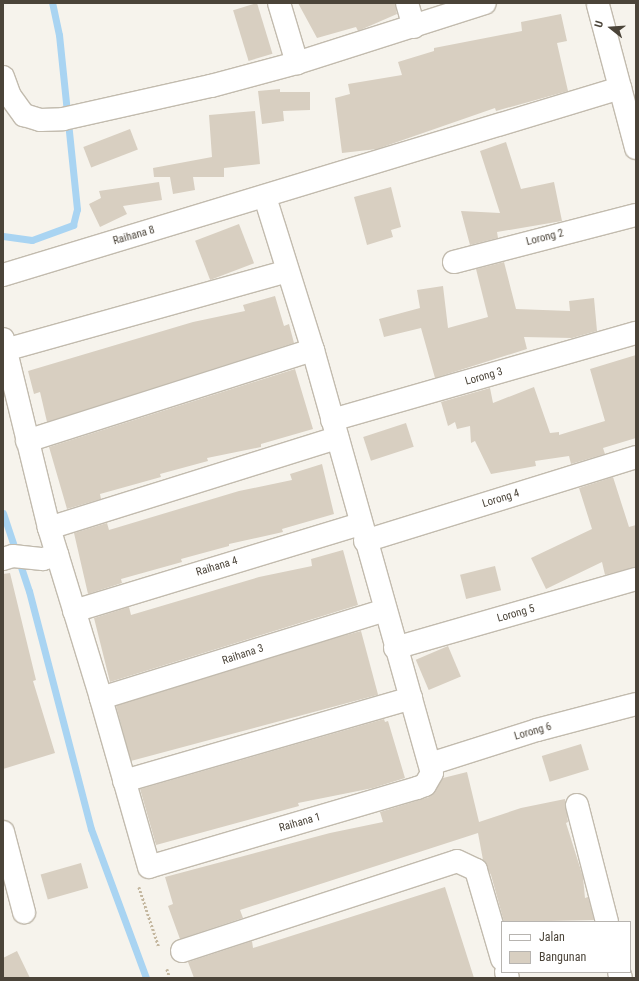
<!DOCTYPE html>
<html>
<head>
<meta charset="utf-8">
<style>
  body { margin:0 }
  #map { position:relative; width:639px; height:981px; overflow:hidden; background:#f6f3ec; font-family:"Roboto Condensed",sans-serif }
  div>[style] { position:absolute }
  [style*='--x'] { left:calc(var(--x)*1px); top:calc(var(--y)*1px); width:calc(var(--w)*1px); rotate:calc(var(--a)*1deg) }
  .stream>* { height:7px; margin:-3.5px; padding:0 3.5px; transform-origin:3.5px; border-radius:3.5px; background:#a9d4f2 }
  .building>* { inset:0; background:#d8cfc1; transform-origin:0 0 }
  .path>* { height:2.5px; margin-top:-1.25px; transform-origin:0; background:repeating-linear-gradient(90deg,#c4b79f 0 2px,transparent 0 4px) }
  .roads { filter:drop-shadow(1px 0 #c2bbae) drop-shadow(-1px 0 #c2bbae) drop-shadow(0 1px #c2bbae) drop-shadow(0 -1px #c2bbae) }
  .minor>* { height:22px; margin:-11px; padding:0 11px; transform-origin:11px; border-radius:11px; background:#fff }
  span { translate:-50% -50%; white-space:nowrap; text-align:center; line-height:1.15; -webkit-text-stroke:4px #fff; paint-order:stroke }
  .street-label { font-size:11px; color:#4b4439 }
  .frame { position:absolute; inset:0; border:4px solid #4b4439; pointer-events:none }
  .legend { position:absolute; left:501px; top:921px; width:130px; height:52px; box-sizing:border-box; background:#fff; border:1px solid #b7b4b0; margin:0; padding:5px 7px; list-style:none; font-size:12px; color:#4b4439 }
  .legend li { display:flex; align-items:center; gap:8px; height:20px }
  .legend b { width:20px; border:1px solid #b7b4b0 }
  .north { position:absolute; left:591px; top:8px; width:40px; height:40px; -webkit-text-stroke:3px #fff; paint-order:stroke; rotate:287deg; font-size:11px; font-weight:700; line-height:16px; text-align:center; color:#4b4439 }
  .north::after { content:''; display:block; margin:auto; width:14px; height:18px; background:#4b4439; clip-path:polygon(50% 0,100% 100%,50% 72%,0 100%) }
</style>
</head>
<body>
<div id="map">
  <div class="stream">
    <i style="--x:3;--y:236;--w:29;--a:8"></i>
    <i style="--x:32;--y:240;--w:44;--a:-20.1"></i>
    <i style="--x:73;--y:225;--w:16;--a:-76"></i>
    <i style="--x:77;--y:209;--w:175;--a:-95.9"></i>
    <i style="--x:59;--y:35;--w:33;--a:-102"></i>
    <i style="--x:3;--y:513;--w:82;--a:71.6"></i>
    <i style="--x:29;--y:591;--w:246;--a:75.4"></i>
    <i style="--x:91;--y:829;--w:159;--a:69.7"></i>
  </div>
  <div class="building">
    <i style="left:257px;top:3px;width:53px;height:25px;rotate:73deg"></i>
    <i style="clip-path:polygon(298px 3px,395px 3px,397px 14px,358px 31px,356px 27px,317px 38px)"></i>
    <i style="clip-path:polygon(561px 14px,567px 41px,557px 43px,568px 91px,496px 111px,495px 108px,377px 149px,342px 153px,335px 98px,350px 94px,348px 84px,402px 75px,398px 62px,434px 51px,434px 48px,522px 31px,521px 22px)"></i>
    <i style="clip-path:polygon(280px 89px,280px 92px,310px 92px,310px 110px,283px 111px,284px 121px,262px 124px,258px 91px)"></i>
    <i style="clip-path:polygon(255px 111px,260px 164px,224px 168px,224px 177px,193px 177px,195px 190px,173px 194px,170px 177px,154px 177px,153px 168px,212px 157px,209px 115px)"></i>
    <i style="left:130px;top:129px;width:22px;height:50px;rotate:69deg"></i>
    <i style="clip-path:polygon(506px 142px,521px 189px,554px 182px,562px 221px,497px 232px,498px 238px,470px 245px,461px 211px,500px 213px,480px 151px)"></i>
    <i style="clip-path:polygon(159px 182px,162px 200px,123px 206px,127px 214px,100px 227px,89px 204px,101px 198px,99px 191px)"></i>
    <i style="clip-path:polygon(391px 187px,401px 227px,391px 230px,393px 237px,367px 245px,354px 197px)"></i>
    <i style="left:239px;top:224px;width:42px;height:47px;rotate:69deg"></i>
    <i style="clip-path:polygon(504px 262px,516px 309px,570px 311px,569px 301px,594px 298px,597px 331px,572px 338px,524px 337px,527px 349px,435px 378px,421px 328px,384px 337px,379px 319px,420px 308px,417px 290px,443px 286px,448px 328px,488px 317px,476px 269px)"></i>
    <i style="clip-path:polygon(275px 296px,284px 326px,289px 324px,294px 343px,47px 422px,40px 392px,34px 394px,28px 371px,193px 322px,245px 311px,243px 305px)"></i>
    <i style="clip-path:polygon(636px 355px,636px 438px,603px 448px,605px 454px,571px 464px,569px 456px,535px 461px,536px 466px,491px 474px,475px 441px,471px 443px,470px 426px,457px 429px,455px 422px,448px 426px,441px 402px,490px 388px,493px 403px,534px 387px,550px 433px,559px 432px,559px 435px,605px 421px,590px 369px)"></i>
    <i style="clip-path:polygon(295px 369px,313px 429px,261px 444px,261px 447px,207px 458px,208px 461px,160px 474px,161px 477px,100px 494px,101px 499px,67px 509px,49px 447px)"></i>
    <i style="left:406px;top:423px;width:25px;height:45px;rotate:72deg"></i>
    <i style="clip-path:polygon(322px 464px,334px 514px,282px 529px,283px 532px,229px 544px,229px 546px,181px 559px,182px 562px,121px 579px,122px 583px,88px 594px,74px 533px,107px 523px,109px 530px,239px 491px,292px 480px,290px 474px)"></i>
    <i style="clip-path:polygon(613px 477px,629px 527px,636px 525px,636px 567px,605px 575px,602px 562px,546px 589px,531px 558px,592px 529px,579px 488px)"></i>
    <i style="clip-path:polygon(343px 550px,358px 605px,110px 682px,94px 618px,129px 607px,131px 615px,259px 577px,312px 566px,311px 559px)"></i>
    <i style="left:495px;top:566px;width:25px;height:36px;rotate:76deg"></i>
    <i style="clip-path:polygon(10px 573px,36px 680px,33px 681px,55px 753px,3px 769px,3px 574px)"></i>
    <i style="left:361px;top:631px;width:66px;height:256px;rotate:75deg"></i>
    <i style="left:448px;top:646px;width:33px;height:35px;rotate:67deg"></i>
    <i style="clip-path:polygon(384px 719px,385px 722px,388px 721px,405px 778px,373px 788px,298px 803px,299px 806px,156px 845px,140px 789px)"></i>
    <i style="left:581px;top:744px;width:27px;height:41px;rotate:73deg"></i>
    <i style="clip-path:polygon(467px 772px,479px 822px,521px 808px,565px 799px,568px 822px,566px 823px,583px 877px,585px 898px,588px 897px,594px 920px,504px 922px,491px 875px,483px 860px,478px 833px,240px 910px,243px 918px,180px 939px,168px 906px,173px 904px,165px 877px,330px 833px,383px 822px,380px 812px,429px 797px,443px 778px)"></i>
    <i style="left:81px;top:863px;width:26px;height:42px;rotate:74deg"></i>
    <i style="clip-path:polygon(445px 887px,474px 978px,194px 978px,188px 962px,252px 941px,253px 948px)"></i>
    <i style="clip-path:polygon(17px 951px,30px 978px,3px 978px,3px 958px)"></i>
  </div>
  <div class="path">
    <i style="--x:139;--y:887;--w:63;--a:71.6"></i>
    <i style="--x:167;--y:969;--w:9;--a:72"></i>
  </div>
  <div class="roads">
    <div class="minor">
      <i style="--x:279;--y:3;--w:63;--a:73.3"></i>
      <i style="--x:407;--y:3;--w:25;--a:74"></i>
      <i style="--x:598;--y:5;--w:148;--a:75.1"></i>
      <i style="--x:3;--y:77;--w:20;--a:70"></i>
      <i style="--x:10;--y:96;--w:24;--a:54"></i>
      <i style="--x:24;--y:115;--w:17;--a:17"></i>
      <i style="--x:40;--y:120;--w:23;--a:-2"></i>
      <i style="--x:63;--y:119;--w:152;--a:-12.6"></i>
      <i style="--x:211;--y:86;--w:89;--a:-15"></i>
      <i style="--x:297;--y:63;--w:197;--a:-17.7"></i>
      <i style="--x:265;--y:197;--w:160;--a:72.6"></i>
      <i style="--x:313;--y:350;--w:439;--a:74.3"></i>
      <i style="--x:432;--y:773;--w:14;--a:120"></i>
      <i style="--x:425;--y:785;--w:9;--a:159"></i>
      <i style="--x:417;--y:788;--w:279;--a:163.6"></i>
      <i style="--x:149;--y:867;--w:176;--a:-105.9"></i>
      <i style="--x:101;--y:698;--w:178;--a:-107"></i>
      <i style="--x:49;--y:528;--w:302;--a:-17.4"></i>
      <i style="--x:454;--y:262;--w:188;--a:-14.5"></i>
      <i style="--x:3;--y:275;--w:645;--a:-16.86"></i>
      <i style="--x:3;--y:339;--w:195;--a:76.3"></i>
      <i style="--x:5;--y:350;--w:293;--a:-15.6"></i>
      <i style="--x:332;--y:420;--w:316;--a:-16"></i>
      <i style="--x:27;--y:441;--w:300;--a:-17.7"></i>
      <i style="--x:365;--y:541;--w:284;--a:-17.2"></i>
      <i style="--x:3;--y:559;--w:10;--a:-17"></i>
      <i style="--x:13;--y:556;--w:30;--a:6"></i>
      <i style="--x:43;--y:559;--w:15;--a:-16"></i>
      <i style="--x:74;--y:611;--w:299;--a:-16.9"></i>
      <i style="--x:395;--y:648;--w:251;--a:-16"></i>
      <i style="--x:101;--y:698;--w:297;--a:-17.2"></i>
      <i style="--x:430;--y:764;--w:112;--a:-17.6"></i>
      <i style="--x:537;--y:730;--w:102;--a:-14.7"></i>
      <i style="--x:124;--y:781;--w:299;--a:-16.1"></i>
      <i style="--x:577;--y:805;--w:121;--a:75.6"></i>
      <i style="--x:3;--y:832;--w:83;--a:75.3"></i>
      <i style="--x:182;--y:951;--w:289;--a:-18.1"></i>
      <i style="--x:457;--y:861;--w:21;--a:25"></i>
      <i style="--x:476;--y:870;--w:93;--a:73.7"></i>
      <i style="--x:506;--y:972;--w:6;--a:72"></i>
      <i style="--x:619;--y:972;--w:6;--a:72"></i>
    </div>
  </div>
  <div class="street-label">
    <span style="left:134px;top:236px;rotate:-16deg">Raihana 8</span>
    <span style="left:545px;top:238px;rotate:-14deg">Lorong 2</span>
    <span style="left:484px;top:377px;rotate:-16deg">Lorong 3</span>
    <span style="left:501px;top:499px;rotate:-17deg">Lorong 4</span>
    <span style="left:217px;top:567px;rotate:-17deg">Raihana 4</span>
    <span style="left:516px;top:614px;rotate:-16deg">Lorong 5</span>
    <span style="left:243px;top:655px;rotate:-18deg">Raihana 3</span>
    <span style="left:533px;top:732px;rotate:-16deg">Lorong 6</span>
    <span style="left:300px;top:823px;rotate:-16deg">Raihana 1</span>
  </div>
  <div class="frame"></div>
  <ul class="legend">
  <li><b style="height:5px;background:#fff"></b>Jalan</li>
  <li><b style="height:11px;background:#d8cfc1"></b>Bangunan</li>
  </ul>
  <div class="north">U</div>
</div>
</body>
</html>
